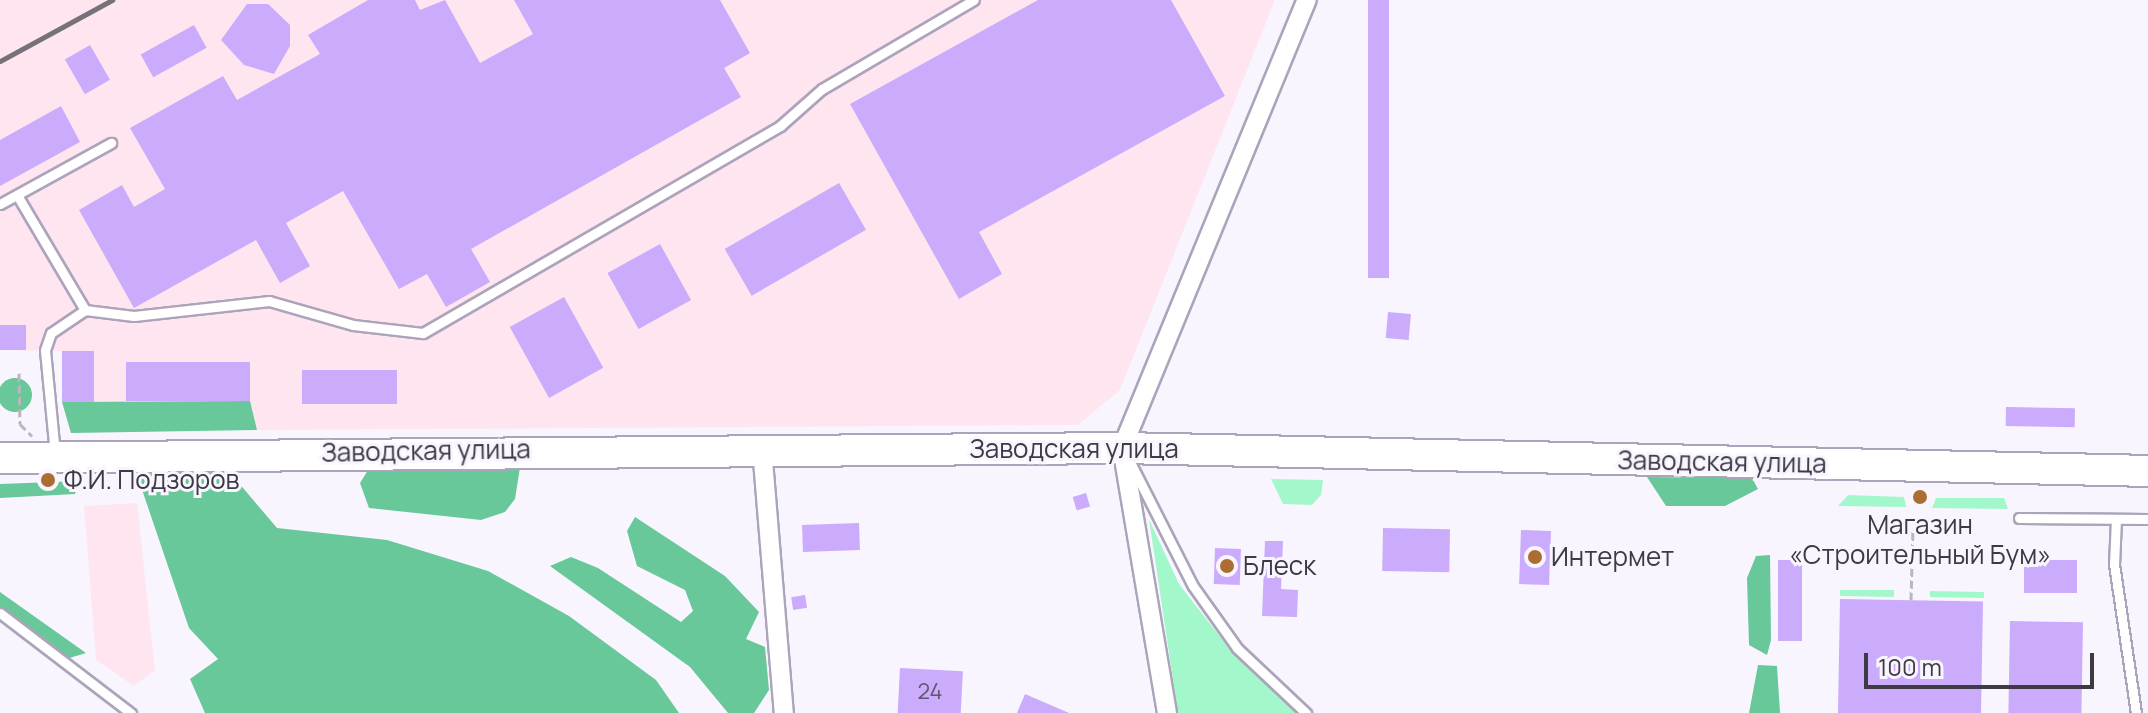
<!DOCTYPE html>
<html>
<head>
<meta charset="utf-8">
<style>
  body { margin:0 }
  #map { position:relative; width:2148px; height:713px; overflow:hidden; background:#f9f5ff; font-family:Manrope,sans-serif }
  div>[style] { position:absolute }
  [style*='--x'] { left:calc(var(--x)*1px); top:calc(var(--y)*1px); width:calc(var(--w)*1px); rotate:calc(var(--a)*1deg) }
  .industrial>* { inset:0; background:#ffe5ef }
  .green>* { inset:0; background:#a3f8cb; transform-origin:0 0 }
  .forest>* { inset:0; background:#68c899 }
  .round { border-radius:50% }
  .building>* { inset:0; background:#cbabfb; transform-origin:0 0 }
  .path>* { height:3px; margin-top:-1.5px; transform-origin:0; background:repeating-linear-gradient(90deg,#b9b6bf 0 8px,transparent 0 12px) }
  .roads { filter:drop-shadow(2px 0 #aca4ba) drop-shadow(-2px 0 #aca4ba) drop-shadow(0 2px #aca4ba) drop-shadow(0 -2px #aca4ba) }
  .lane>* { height:9px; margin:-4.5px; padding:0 4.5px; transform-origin:4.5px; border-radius:4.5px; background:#fff }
  .street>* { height:18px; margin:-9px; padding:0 9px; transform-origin:9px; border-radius:9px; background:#fff }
  .primary>* { height:30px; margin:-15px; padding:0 15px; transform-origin:15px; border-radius:15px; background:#fff }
  .rail>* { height:5px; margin:-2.5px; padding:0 2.5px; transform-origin:2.5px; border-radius:2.5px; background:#75727b }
  .dots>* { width:22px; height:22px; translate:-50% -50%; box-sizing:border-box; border:4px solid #f9f5ff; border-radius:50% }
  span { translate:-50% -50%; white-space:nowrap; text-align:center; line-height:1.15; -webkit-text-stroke:6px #f9f5ff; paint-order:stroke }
  .number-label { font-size:22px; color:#605671 }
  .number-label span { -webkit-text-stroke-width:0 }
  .street-label { font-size:26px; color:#3d3a43 }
  .poi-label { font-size:26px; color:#3d3a43 }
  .left { translate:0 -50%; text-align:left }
  .scale { position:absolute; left:1864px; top:653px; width:230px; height:36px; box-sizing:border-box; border:4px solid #3d3a43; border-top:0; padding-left:10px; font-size:24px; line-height:28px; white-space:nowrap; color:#3d3a43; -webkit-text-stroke:6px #f9f5ff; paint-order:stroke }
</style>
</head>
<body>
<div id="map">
  <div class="industrial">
    <i style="clip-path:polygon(0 0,1275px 0,1120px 390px,1078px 425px,257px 430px,250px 401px,62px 402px,62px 351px,0 350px)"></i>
    <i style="clip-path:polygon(137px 503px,155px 670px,134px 686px,96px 660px,84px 506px)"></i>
  </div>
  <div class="green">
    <i style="clip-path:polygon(1271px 479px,1323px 480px,1321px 495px,1312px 505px,1283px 504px)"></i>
    <i style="clip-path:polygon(1848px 495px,1904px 497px,1906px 507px,1838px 506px)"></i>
    <i style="clip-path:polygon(1936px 498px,2004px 498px,2008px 509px,1932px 508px)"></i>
    <i style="clip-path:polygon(1149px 519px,1179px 584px,1232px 652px,1297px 713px,1178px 713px)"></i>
    <i style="clip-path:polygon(1840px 590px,1894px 590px,1894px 597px,1840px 596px)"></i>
    <i style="left:1930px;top:591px;width:54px;height:6px;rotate:1deg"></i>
  </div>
  <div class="forest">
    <i class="round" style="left:-2px;top:378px;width:34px;height:34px"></i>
    <i style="clip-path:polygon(250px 401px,257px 430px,71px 433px,62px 402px)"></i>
    <i style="clip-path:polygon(521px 461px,515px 499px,505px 512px,481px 520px,369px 508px,360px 483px,370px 467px)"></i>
    <i style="clip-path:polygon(226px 468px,277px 528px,387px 540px,488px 571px,569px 616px,656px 680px,679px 713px,205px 713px,190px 679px,218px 659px,189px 628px,135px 469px)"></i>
    <i style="clip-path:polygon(1647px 477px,1752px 478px,1758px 489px,1725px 506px,1666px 506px)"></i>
    <i style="clip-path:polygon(79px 481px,75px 494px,0 498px,0 484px)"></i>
    <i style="clip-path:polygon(635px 517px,725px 576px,759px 612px,746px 639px,765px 647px,769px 690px,754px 713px,728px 713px,690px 667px,550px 566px,571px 557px,598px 568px,681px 622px,693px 611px,685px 590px,637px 566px,627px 531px)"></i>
    <i style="clip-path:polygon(1770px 555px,1771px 640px,1767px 655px,1749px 645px,1747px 578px,1756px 556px)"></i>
    <i style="clip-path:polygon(0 592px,86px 653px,66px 659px,0 610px)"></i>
    <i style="clip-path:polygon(1758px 665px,1777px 666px,1780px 713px,1749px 713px)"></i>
  </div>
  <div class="building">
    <i style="clip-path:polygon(368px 0,415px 0,420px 10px,445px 0,480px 63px,533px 34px,514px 0,720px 0,750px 53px,724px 68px,741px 97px,471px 249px,490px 282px,446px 307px,427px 274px,399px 289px,343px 191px,286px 223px,310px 266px,280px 283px,256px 240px,134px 308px,79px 210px,122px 185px,134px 207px,165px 189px,130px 128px,223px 76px,237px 100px,320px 54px,308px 35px)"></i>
    <i style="clip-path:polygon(1038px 0,1171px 0,1225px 96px,979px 232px,1002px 274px,959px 299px,850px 104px)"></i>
    <i style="left:1368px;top:0;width:21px;height:278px"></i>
    <i style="clip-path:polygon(247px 4px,268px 4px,290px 25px,290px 46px,274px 74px,244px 65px,221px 40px)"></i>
    <i style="left:194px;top:25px;width:26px;height:61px;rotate:61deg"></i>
    <i style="left:90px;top:45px;width:40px;height:29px;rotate:60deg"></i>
    <i style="clip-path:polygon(61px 106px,80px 142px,0 186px,0 140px)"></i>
    <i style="left:839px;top:183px;width:54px;height:132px;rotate:60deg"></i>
    <i style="left:660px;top:244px;width:64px;height:60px;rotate:61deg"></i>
    <i style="left:564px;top:297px;width:81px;height:62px;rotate:61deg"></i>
    <i style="left:1388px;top:312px;width:23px;height:26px;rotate:5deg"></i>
    <i style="left:0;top:325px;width:26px;height:25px"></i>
    <i style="left:62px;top:351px;width:32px;height:51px"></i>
    <i style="left:250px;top:362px;width:39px;height:124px;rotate:90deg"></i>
    <i style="left:397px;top:370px;width:34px;height:95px;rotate:90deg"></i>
    <i style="left:2006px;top:407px;width:69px;height:19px;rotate:1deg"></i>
    <i style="left:1086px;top:493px;width:14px;height:14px;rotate:73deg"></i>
    <i style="left:859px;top:523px;width:27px;height:57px;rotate:88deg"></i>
    <i style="left:1383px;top:528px;width:67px;height:43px;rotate:1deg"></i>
    <i style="left:1521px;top:530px;width:30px;height:54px;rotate:2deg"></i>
    <i style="clip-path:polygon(1265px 541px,1283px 541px,1281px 589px,1298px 590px,1297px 617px,1262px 616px)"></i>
    <i style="left:1215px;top:548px;width:26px;height:36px;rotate:2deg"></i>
    <i style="left:1778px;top:560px;width:24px;height:81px"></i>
    <i style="left:2024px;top:560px;width:53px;height:33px"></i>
    <i style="left:805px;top:595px;width:13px;height:14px;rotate:81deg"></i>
    <i style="left:1840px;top:599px;width:143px;height:114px;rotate:1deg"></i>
    <i style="left:2010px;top:621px;width:73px;height:92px;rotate:1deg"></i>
    <i style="left:900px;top:668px;width:63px;height:45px;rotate:3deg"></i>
    <i style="clip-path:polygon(1025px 694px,1069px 713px,1017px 713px)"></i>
  </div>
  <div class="path">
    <i style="--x:19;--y:373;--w:51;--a:88.9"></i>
    <i style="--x:20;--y:424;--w:17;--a:45"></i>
    <i style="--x:1911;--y:600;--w:70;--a:-88.4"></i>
  </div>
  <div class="roads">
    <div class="lane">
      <i style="--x:17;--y:195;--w:134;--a:59.4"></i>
      <i style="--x:85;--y:310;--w:49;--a:7"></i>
      <i style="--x:134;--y:316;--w:136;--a:-6.3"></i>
      <i style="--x:269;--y:301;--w:87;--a:15.9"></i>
      <i style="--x:353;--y:325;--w:70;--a:6.5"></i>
      <i style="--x:423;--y:333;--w:413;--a:-30.1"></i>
      <i style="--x:780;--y:126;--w:56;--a:-41.4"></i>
      <i style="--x:822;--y:89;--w:176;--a:-30.4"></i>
      <i style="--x:0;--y:204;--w:127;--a:-28.8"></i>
      <i style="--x:55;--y:454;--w:104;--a:-95.5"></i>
      <i style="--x:45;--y:350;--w:18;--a:-71"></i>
      <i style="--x:51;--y:333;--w:41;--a:-34.1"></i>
      <i style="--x:1129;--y:460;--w:141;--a:63.1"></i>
      <i style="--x:1193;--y:586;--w:76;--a:54.6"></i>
      <i style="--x:1237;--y:648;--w:95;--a:43.3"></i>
      <i style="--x:2019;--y:518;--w:129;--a:0.4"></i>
      <i style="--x:2116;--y:519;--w:45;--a:92.5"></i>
      <i style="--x:2114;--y:564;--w:151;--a:81.6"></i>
      <i style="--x:0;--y:613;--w:165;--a:37.4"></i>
    </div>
    <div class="street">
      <i style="--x:762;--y:448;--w:266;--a:85.3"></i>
      <i style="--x:1167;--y:713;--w:269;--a:-99.6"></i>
      <i style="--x:1122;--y:448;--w:485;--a:-67.6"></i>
    </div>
    <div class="primary">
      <i style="--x:0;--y:458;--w:1122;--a:-0.51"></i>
      <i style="--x:1122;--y:448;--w:1026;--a:1.28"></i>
    </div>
  </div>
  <div class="rail">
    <i style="--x:0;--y:61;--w:128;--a:-28.6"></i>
  </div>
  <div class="dots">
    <i style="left:48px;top:480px;background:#ab6d32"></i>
    <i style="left:1920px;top:497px;background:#ab6d32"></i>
    <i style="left:1535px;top:557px;background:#ab6d32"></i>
    <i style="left:1227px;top:566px;background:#ab6d32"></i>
  </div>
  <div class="number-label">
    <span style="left:930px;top:692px">24</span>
  </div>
  <div class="street-label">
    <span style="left:1074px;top:449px">Заводская улица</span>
    <span style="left:426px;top:451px;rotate:-1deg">Заводская улица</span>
    <span style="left:1722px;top:462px;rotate:1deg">Заводская улица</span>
  </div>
  <div class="poi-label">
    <span class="left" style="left:64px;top:480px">Ф.И. Подзоров</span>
    <span style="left:1920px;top:540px">Магазин<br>«Строительный Бум»</span>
    <span class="left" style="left:1551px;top:557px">Интермет</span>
    <span class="left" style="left:1243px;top:566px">Блеск</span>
  </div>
  <div class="scale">100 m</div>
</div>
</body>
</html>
